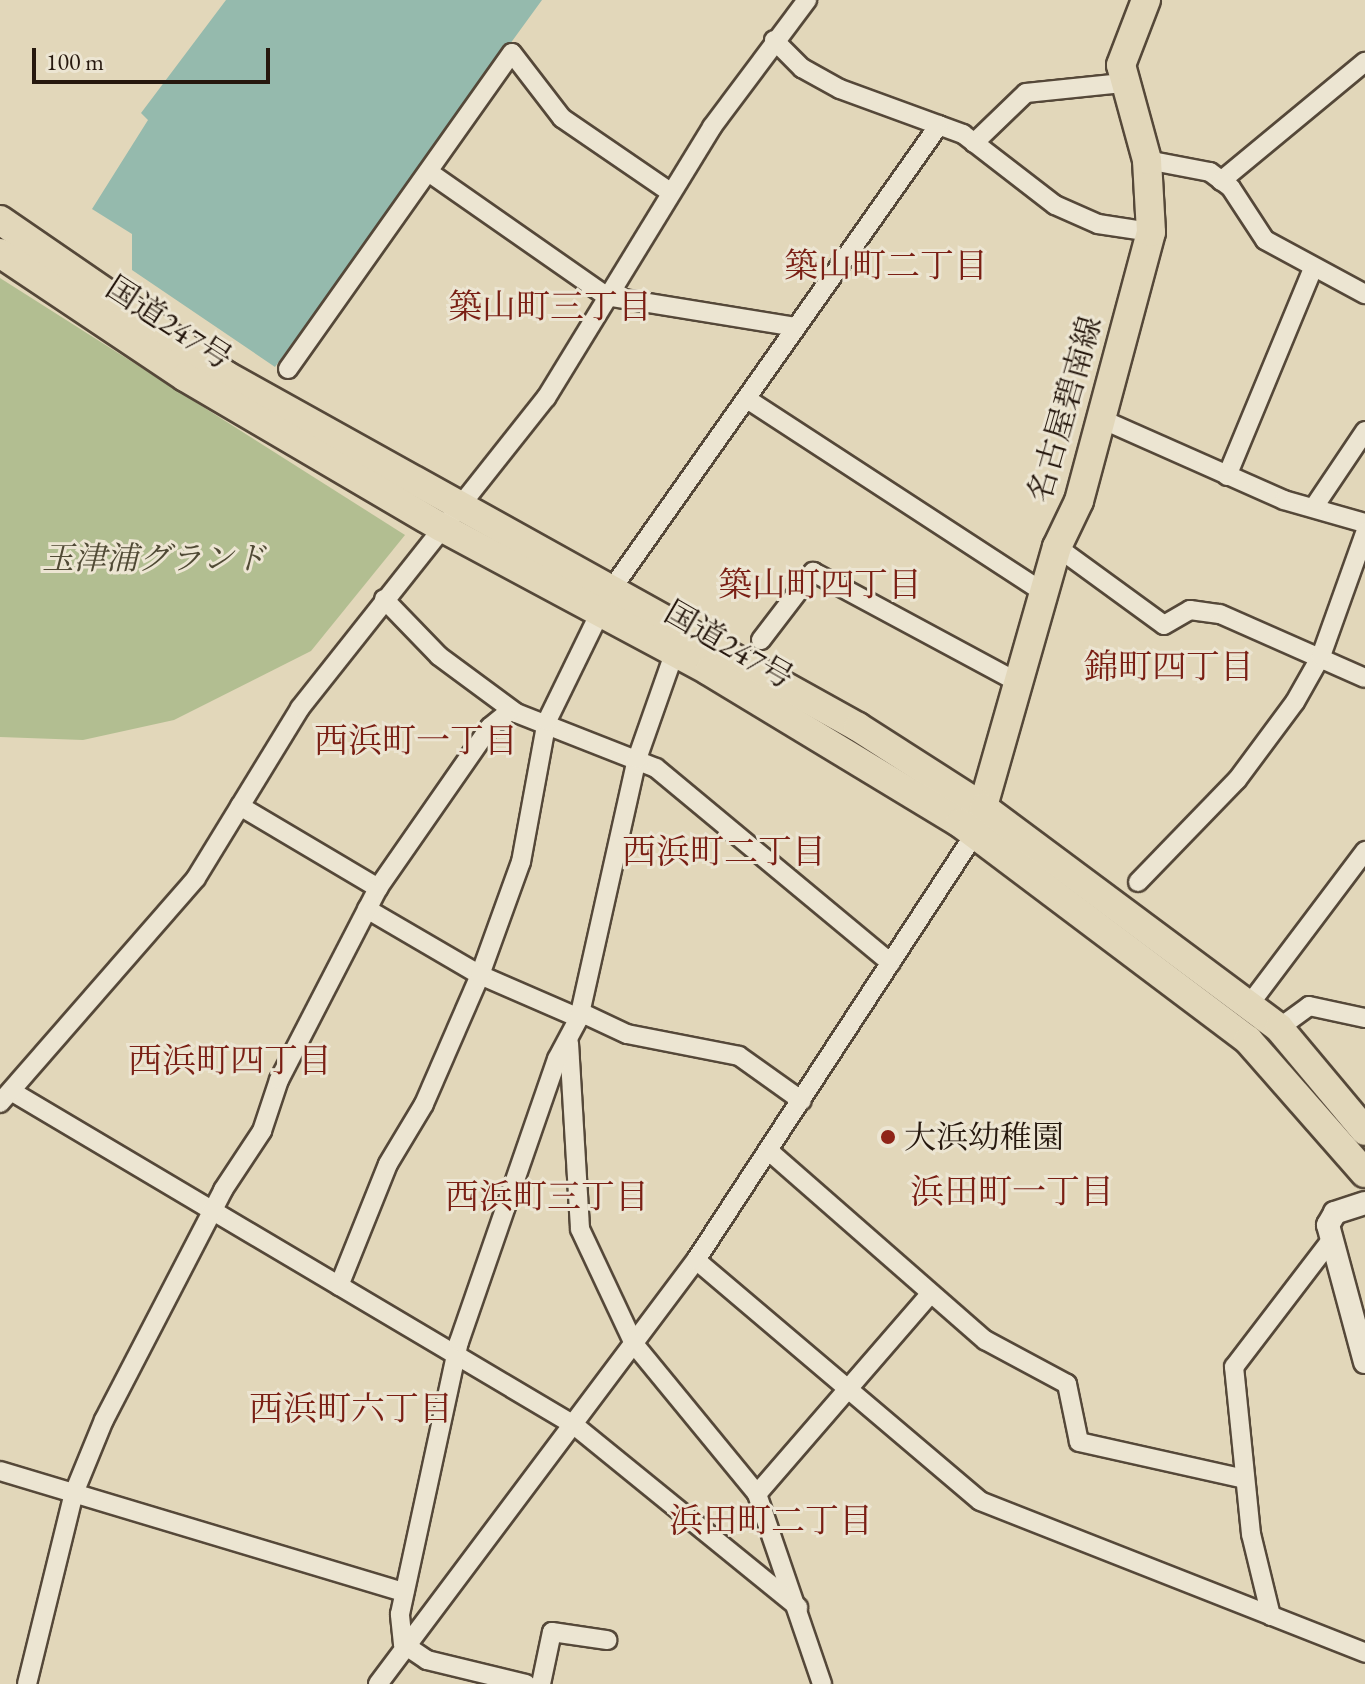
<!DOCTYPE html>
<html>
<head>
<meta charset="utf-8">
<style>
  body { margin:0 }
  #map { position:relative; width:1365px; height:1684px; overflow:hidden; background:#e2d7ba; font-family:"EB Garamond","Noto Serif JP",serif }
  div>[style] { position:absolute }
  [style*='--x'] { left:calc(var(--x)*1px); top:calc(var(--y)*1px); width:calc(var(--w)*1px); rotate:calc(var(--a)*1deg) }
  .green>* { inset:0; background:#b2be91 }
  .water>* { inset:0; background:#95baad }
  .roads { filter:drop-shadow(2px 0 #554839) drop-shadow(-2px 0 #554839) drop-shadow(0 2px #554839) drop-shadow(0 -2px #554839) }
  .minor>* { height:18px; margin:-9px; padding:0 9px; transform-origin:9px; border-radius:9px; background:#ece5d2 }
  .tertiary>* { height:22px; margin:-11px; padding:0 11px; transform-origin:11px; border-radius:11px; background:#ece5d2 }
  .primary>* { height:28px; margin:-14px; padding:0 14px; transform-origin:14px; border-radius:14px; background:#e2d7ba }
  .trunk>* { height:28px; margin:-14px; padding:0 14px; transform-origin:14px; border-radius:14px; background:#e2d7ba }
  .dots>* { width:22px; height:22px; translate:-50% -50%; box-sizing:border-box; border:4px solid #ece5d2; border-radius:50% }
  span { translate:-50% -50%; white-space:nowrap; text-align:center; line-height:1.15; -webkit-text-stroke:6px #ece5d2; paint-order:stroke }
  .street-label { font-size:32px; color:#26180e }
  .park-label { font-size:32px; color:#504a35; font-style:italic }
  .poi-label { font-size:32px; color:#26180e }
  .left { translate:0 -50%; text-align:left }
  .neighbourhood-label { font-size:34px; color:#7a1f14 }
  .scale { position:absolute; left:32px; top:48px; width:238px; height:36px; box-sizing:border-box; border:4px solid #26180e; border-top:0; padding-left:10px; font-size:24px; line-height:28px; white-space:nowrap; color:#26180e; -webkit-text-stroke:6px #ece5d2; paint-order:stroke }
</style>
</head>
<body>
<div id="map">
  <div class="green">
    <i style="clip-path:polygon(0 278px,405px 535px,311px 651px,174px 720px,83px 740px,0 737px)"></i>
  </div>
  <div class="water">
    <i style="clip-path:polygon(226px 0,542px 0,275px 367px,132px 270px,132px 234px,92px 209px,148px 120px,141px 113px)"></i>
  </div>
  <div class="roads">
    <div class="minor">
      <i style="--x:774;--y:40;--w:40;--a:45"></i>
      <i style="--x:802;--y:68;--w:43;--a:28.9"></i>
      <i style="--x:840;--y:89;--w:131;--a:20.1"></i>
      <i style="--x:963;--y:134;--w:116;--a:37.7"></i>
      <i style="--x:1055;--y:205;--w:47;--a:23.8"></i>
      <i style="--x:1098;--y:224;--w:54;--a:8.6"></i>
      <i style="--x:974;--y:143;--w:72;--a:-43.9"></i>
      <i style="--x:1026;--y:93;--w:97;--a:-5.9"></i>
      <i style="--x:1147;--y:160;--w:64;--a:10.8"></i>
      <i style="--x:1210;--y:172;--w:26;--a:37"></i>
      <i style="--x:1231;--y:188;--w:62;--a:56.8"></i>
      <i style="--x:1265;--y:240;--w:114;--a:28.4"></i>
      <i style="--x:430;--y:173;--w:215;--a:34.9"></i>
      <i style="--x:606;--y:296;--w:192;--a:9.3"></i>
      <i style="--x:1221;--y:181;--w:187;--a:-39.6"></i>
      <i style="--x:288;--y:369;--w:387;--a:-54.7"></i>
      <i style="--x:512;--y:53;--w:82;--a:52.4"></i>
      <i style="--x:562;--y:118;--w:131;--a:34.4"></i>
      <i style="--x:747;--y:399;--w:357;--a:33.1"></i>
      <i style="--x:1099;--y:418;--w:202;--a:23.9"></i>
      <i style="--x:1284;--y:500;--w:84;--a:15.9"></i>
      <i style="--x:1227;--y:476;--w:222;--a:-67.5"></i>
      <i style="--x:1316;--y:504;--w:88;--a:-56.1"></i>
      <i style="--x:1057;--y:547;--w:132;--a:36.1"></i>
      <i style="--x:1164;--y:625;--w:30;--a:-30"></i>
      <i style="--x:1190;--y:610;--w:30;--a:8"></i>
      <i style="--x:1220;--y:614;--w:158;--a:23.8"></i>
      <i style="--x:384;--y:599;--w:79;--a:46"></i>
      <i style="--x:439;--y:656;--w:96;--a:36.5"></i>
      <i style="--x:516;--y:713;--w:150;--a:21.4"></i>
      <i style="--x:656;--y:768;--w:305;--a:39.7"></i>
      <i style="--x:761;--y:640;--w:86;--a:-52.6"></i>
      <i style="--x:813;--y:572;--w:236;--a:28.3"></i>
      <i style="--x:240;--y:806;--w:161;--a:30.7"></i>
      <i style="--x:1138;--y:882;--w:142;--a:-45.9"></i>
      <i style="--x:1237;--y:780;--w:97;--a:-53.4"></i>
      <i style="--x:1295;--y:702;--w:53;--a:-60.5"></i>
      <i style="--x:1321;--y:656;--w:131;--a:-70.3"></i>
      <i style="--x:367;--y:909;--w:131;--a:30.3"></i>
      <i style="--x:480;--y:975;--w:108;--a:23.5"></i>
      <i style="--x:1249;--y:1005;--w:193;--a:-53"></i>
      <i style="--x:580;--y:1012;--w:52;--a:25.1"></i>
      <i style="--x:627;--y:1034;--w:114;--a:11.1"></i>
      <i style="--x:739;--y:1056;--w:77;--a:35.5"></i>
      <i style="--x:1279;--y:1028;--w:37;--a:-36"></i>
      <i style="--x:1309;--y:1006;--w:57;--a:12.1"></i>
      <i style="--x:569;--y:1043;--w:186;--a:86.6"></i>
      <i style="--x:580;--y:1229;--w:127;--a:64.8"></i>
      <i style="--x:634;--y:1344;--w:194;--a:50.6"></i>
      <i style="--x:757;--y:1494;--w:201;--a:71.1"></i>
      <i style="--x:11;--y:1091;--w:655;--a:30.68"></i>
      <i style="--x:574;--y:1425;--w:289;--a:39.1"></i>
      <i style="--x:0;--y:1103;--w:298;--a:-48.9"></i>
      <i style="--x:196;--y:878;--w:199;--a:-58.5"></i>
      <i style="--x:300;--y:708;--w:396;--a:-51.6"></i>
      <i style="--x:546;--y:398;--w:318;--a:-58.5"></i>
      <i style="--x:712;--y:127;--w:159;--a:-53.2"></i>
      <i style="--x:770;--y:1152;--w:286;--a:41.2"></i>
      <i style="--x:985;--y:1340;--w:93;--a:28.2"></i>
      <i style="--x:1067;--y:1384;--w:59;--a:78.3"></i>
      <i style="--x:1079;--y:1442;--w:169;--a:12.6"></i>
      <i style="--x:696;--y:1260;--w:372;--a:40.3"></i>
      <i style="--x:980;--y:1501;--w:414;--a:21.5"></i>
      <i style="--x:339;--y:1286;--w:131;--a:-68.1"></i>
      <i style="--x:388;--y:1164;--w:70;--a:-59"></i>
      <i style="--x:424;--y:1104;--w:141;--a:-66.5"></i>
      <i style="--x:480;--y:975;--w:120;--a:-70.1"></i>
      <i style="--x:521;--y:862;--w:143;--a:-79.6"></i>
      <i style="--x:547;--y:721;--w:146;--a:-64"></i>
      <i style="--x:611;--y:590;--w:569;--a:-54.8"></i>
      <i style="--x:0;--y:1471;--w:422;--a:16.7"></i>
      <i style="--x:757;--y:1494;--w:264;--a:-49.1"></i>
      <i style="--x:1271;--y:1616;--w:84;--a:-103.7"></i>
      <i style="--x:1251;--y:1534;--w:168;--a:-95.8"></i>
      <i style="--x:1234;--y:1367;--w:160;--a:-52.6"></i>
      <i style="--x:27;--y:1684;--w:197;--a:-76.2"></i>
      <i style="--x:74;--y:1493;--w:79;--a:-67.7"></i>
      <i style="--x:104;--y:1420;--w:259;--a:-62.6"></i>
      <i style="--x:223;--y:1190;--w:71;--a:-56.5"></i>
      <i style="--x:262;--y:1131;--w:54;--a:-71.6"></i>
      <i style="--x:279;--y:1080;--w:216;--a:-62.7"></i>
      <i style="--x:378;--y:888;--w:196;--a:-55.2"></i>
      <i style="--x:490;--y:727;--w:27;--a:-39"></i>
      <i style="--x:378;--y:1684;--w:530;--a:-53.13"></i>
      <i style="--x:696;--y:1260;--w:508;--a:-56.81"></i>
      <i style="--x:526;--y:1684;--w:102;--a:-166.4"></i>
      <i style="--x:427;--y:1660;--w:29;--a:-146"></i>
      <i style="--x:403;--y:1644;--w:30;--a:-96"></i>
      <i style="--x:400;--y:1614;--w:278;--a:-77.8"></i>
      <i style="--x:459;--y:1342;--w:299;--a:-70.9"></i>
      <i style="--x:557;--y:1059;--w:47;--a:-61.8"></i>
      <i style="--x:579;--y:1018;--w:265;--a:-77.4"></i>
      <i style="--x:637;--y:759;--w:114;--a:-70.6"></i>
      <i style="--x:541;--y:1684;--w:53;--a:-78.1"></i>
      <i style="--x:552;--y:1632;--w:56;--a:8.3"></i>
    </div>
    <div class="tertiary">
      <i style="--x:1365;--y:1203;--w:32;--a:162"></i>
      <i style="--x:1335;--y:1213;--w:14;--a:120"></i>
      <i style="--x:1328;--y:1225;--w:142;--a:74.9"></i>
    </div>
    <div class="primary">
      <i style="--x:976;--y:831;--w:295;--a:-74.1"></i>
      <i style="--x:1057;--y:547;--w:51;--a:-64.4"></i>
      <i style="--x:1079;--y:501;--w:278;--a:-75"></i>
      <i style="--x:1151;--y:232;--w:72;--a:-93.2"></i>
      <i style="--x:1147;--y:160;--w:98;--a:-105.3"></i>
      <i style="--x:1121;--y:65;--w:70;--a:-69"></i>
    </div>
    <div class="trunk">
      <i style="--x:0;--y:220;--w:275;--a:34.5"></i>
      <i style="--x:227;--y:376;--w:722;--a:29.09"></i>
      <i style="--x:858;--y:727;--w:150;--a:32.7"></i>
      <i style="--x:984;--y:808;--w:368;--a:36.7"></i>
      <i style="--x:1279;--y:1028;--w:134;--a:50.1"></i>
      <i style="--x:0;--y:253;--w:223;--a:33.8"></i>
      <i style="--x:185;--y:377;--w:297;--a:30.4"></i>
      <i style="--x:441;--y:527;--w:304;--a:28.2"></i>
      <i style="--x:709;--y:671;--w:293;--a:31.2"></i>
      <i style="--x:960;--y:823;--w:361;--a:37"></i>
      <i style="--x:1248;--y:1040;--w:177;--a:48.7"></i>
    </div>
  </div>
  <div class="dots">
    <i style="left:888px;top:1137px;background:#8f2418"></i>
  </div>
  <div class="street-label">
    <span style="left:169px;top:323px;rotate:33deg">国道247号</span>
    <span style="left:1065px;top:409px;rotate:-74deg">名古屋碧南線</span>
    <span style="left:729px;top:645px;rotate:30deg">国道247号</span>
  </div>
  <div class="park-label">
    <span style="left:154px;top:558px">玉津浦グランド</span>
  </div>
  <div class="poi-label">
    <span class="left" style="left:904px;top:1137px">大浜幼稚園</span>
  </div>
  <div class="neighbourhood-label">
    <span style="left:886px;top:266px">築山町二丁目</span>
    <span style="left:550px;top:307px">築山町三丁目</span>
    <span style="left:820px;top:585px">築山町四丁目</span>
    <span style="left:1169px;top:667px">錦町四丁目</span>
    <span style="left:416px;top:741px">西浜町一丁目</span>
    <span style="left:724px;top:852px">西浜町二丁目</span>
    <span style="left:230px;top:1061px">西浜町四丁目</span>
    <span style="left:1012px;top:1192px">浜田町一丁目</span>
    <span style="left:547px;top:1197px">西浜町三丁目</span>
    <span style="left:351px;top:1409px">西浜町六丁目</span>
    <span style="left:771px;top:1521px">浜田町二丁目</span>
  </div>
  <div class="scale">100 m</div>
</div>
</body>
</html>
